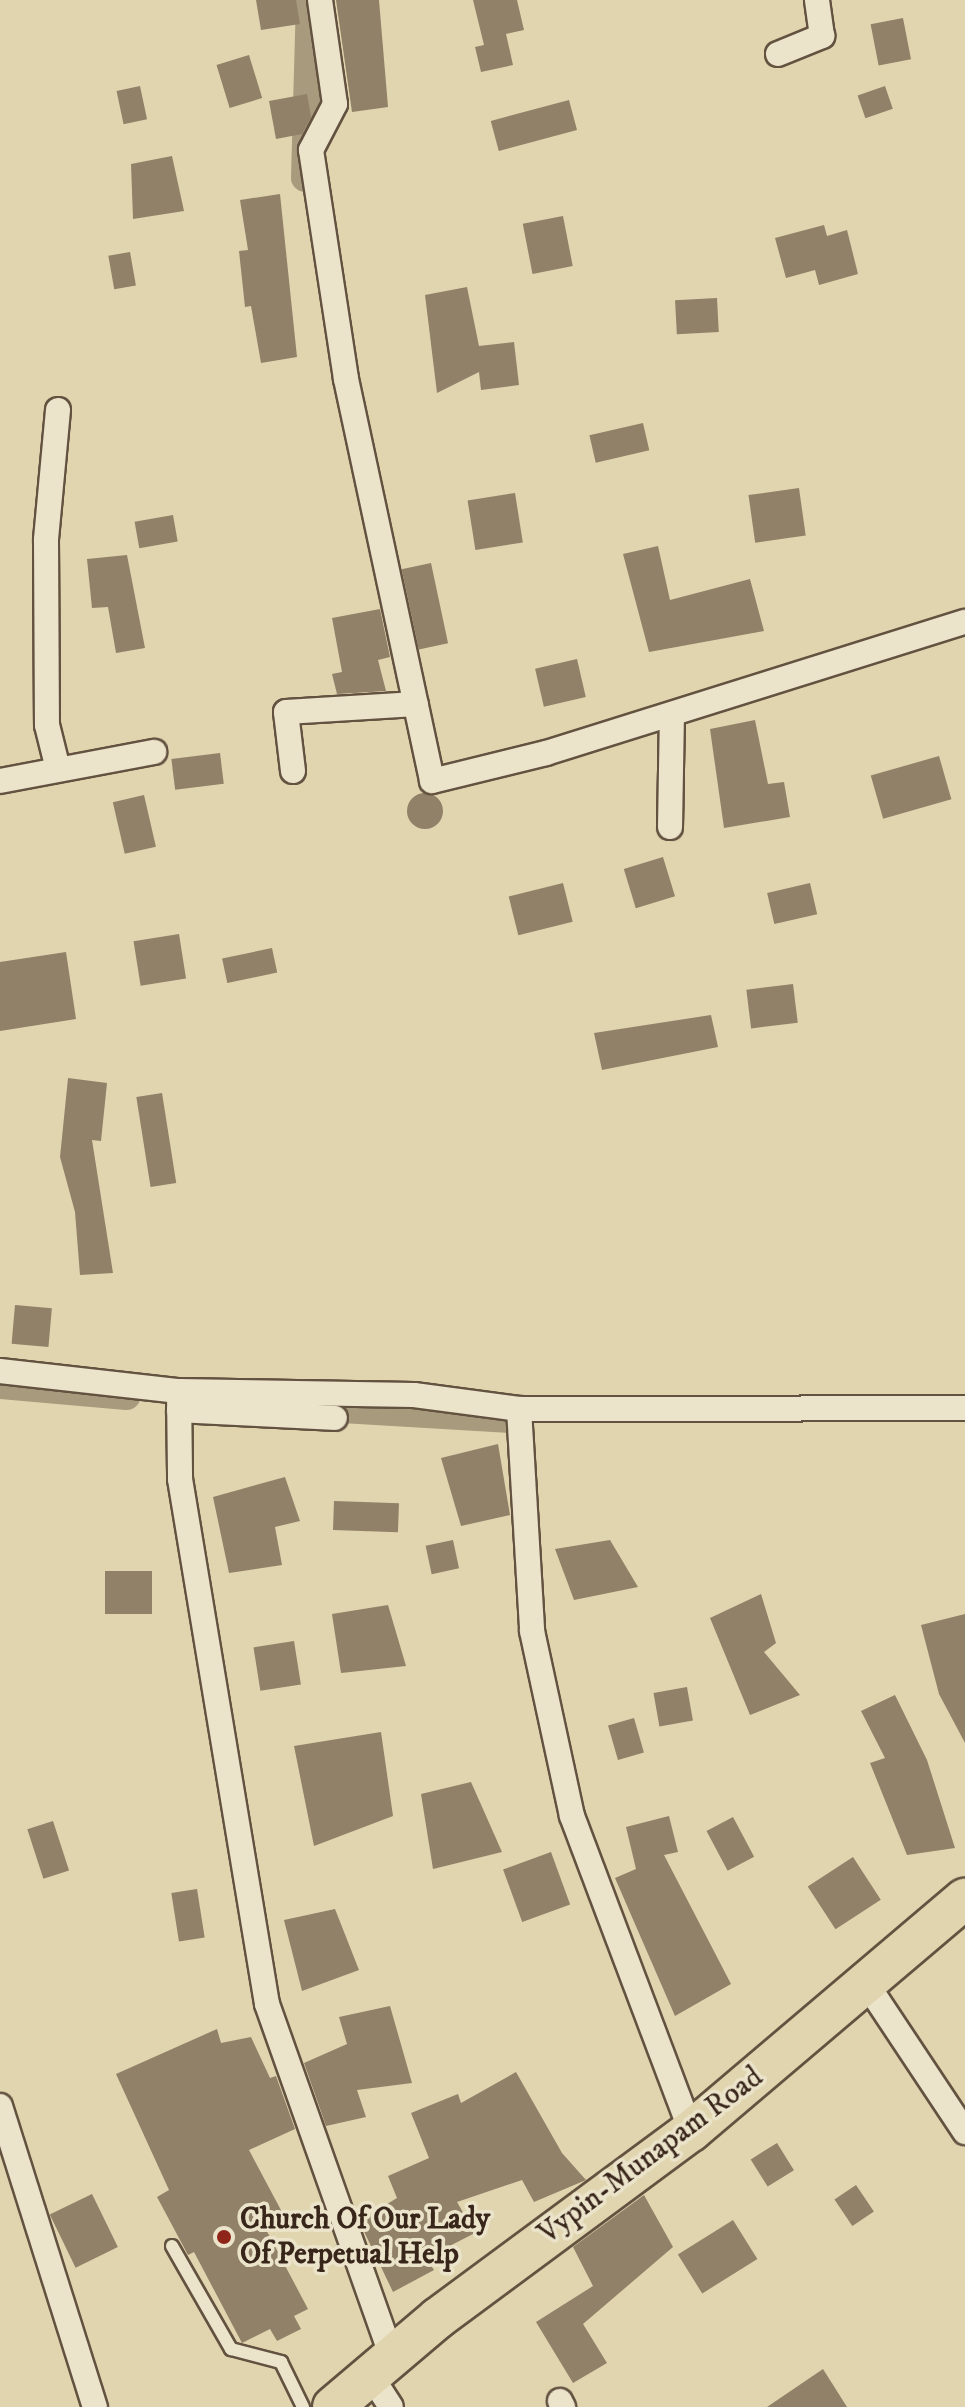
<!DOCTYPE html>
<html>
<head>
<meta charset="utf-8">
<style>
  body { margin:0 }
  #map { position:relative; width:965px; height:2407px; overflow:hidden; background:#e0d5af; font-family:"IM FELL DW Pica",serif }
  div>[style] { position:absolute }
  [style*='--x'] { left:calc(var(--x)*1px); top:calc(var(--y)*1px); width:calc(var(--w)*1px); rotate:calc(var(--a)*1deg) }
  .canal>* { height:28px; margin:-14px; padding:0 14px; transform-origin:14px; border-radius:14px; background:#a79a7d }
  .building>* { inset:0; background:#908168; transform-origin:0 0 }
  .round { border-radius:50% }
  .roads { filter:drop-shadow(2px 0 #635240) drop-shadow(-2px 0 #635240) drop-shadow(0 2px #635240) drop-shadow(0 -2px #635240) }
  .service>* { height:12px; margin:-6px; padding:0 6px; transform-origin:6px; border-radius:6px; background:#ebe4cb }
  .minor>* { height:24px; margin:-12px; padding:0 12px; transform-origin:12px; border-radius:12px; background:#ebe4cb }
  .primary>* { height:40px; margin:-20px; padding:0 20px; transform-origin:20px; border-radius:20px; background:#e0d5af }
  .dots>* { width:22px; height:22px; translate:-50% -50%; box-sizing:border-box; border:4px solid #ebe4cb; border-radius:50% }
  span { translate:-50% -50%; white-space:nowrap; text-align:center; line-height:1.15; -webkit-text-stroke:7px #ebe4cb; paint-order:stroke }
  .street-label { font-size:30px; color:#39261b }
  .poi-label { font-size:30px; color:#39261b; font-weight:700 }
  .left { translate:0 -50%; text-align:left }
</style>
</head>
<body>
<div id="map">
  <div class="canal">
    <i style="--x:305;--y:178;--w:178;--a:-88.4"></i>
    <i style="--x:0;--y:1385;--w:127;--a:5"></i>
    <i style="--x:292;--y:1406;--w:219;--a:3.4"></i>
  </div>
  <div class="building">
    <i style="clip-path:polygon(256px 0,296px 0,300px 24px,261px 30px)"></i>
    <i style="clip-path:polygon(336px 0,379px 0,388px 107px,352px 112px)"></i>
    <i style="clip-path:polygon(473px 0,517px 0,524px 30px,506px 34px,513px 65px,481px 72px,475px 47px,484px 45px)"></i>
    <i style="left:903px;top:18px;width:42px;height:33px;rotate:79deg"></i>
    <i style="left:249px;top:55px;width:45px;height:34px;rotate:73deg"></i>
    <i style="left:140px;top:86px;width:34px;height:24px;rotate:78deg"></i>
    <i style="left:885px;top:86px;width:24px;height:29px;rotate:71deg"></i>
    <i style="clip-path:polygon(307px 94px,311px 117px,302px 134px,276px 139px,269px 101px)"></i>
    <i style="left:569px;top:100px;width:31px;height:81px;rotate:75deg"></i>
    <i style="clip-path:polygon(172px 156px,184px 211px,133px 219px,131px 164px)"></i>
    <i style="clip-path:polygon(280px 194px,297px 357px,261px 363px,251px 306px,245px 307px,239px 251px,248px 250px,240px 200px)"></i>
    <i style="left:563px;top:216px;width:51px;height:41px;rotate:79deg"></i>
    <i style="clip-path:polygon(824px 225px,827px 236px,847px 230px,858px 274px,819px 285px,815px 270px,786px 278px,775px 238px)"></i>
    <i style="left:130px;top:252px;width:34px;height:22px;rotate:80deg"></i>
    <i style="clip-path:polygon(467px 287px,479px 346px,514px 342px,519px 385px,481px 390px,479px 372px,437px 393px,425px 295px)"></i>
    <i style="left:717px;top:298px;width:34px;height:42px;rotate:87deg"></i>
    <i style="left:643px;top:423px;width:28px;height:55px;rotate:77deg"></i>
    <i style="left:799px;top:488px;width:48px;height:51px;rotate:82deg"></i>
    <i style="left:515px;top:493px;width:50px;height:48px;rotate:81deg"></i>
    <i style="left:173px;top:515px;width:27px;height:39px;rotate:80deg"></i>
    <i style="clip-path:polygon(658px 546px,670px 600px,750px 579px,764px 631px,649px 652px,623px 554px)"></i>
    <i style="clip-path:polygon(127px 555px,145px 648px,116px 653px,108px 607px,92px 608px,87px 559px)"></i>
    <i style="left:431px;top:563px;width:82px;height:30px;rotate:78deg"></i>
    <i style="clip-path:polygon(380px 609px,390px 657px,378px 660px,386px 691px,337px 694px,332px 674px,342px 672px,332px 618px)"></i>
    <i style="left:577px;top:659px;width:39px;height:43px;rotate:77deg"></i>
    <i style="clip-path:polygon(755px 720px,768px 784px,784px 782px,790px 817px,724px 828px,710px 729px)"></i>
    <i style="left:220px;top:753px;width:31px;height:49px;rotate:83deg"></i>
    <i style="left:939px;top:756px;width:45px;height:71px;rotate:74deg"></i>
    <i class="round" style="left:407px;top:793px;width:36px;height:36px"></i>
    <i style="left:144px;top:795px;width:53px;height:32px;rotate:77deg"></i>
    <i style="left:663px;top:857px;width:41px;height:41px;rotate:73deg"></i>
    <i style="left:563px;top:883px;width:40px;height:56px;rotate:76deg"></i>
    <i style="left:810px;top:883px;width:32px;height:44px;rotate:77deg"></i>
    <i style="left:179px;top:934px;width:45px;height:46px;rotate:81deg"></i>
    <i style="left:272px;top:948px;width:25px;height:51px;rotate:78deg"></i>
    <i style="clip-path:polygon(66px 952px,76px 1019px,0 1031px,0 962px)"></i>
    <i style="left:793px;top:984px;width:39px;height:47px;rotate:83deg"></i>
    <i style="clip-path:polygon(711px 1015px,718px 1047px,602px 1070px,594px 1033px)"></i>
    <i style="clip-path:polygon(68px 1078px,107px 1083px,101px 1141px,92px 1140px,113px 1273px,80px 1275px,75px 1212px,60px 1157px)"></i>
    <i style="left:162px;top:1093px;width:91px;height:26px;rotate:81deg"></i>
    <i style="left:15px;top:1305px;width:37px;height:39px;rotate:5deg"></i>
    <i style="clip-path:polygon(498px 1444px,510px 1515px,461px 1526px,441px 1458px)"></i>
    <i style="clip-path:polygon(285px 1477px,300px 1521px,275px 1527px,282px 1565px,229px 1573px,213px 1497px)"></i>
    <i style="left:334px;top:1501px;width:65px;height:29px;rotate:2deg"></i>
    <i style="left:453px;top:1540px;width:29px;height:28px;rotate:78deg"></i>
    <i style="clip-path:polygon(610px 1540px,638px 1587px,574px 1600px,555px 1549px)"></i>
    <i style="left:152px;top:1571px;width:43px;height:47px;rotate:90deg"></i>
    <i style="clip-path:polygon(761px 1594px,776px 1643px,764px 1652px,800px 1695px,750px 1715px,710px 1618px)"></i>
    <i style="clip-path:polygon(388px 1605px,406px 1666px,341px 1673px,332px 1614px)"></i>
    <i style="clip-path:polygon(965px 1614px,965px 1743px,939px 1694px,921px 1625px)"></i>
    <i style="left:294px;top:1641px;width:44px;height:41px;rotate:81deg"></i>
    <i style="left:687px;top:1687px;width:34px;height:34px;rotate:80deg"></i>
    <i style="clip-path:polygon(895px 1695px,927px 1760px,955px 1848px,907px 1855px,870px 1763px,885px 1758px,861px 1711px)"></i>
    <i style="left:634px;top:1718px;width:36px;height:27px;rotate:74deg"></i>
    <i style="clip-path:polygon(381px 1732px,393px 1816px,314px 1846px,294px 1746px)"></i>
    <i style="clip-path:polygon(471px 1782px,502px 1852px,433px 1869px,421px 1794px)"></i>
    <i style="clip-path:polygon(669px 1816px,678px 1852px,664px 1855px,731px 1984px,675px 2016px,615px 1878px,636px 1869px,626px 1827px)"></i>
    <i style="left:733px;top:1817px;width:45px;height:30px;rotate:62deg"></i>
    <i style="left:53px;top:1821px;width:52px;height:27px;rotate:72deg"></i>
    <i style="left:551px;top:1852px;width:56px;height:51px;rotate:70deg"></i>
    <i style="left:853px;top:1857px;width:51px;height:54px;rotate:57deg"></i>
    <i style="left:197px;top:1889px;width:49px;height:26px;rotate:81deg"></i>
    <i style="clip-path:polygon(335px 1909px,359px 1970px,302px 1991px,284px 1920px)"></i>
    <i style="clip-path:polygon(390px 2006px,412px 2083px,357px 2090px,366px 2117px,326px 2126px,304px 2063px,347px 2044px,339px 2017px)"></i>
    <i style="clip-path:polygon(217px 2029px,221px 2043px,251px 2037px,270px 2078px,276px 2076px,295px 2129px,249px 2150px,282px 2212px,262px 2222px,308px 2309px,294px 2316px,301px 2329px,277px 2341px,270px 2329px,242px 2343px,194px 2252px,188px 2255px,157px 2197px,169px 2190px,116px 2074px)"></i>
    <i style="clip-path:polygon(516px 2072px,562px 2153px,586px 2180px,534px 2202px,522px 2180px,457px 2202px,475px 2233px,426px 2258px,434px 2270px,393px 2292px,359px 2221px,397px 2198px,388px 2176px,429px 2158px,411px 2113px,458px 2094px,461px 2103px)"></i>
    <i style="left:777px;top:2143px;width:32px;height:31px;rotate:58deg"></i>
    <i style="left:856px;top:2185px;width:32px;height:26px;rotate:56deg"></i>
    <i style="left:92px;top:2194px;width:59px;height:47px;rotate:64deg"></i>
    <i style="clip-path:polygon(644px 2195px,673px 2247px,583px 2324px,607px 2363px,573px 2383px,536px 2322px,593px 2286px,573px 2247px)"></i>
    <i style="left:733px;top:2220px;width:46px;height:65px;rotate:58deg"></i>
    <i style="clip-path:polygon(823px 2369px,847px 2407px,767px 2407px)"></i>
  </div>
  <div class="roads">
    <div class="service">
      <i style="--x:172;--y:2246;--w:119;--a:60.2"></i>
      <i style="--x:231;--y:2349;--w:52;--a:14.6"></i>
      <i style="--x:281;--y:2362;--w:50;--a:63.9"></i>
    </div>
    <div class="minor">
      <i style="--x:320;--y:0;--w:105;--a:81.8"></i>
      <i style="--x:335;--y:104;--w:52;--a:117.6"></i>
      <i style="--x:311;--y:150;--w:232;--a:81.3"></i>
      <i style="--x:346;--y:379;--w:411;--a:77.9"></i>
      <i style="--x:432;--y:781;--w:117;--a:-13.8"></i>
      <i style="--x:546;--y:753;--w:439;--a:-17.4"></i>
      <i style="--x:778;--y:54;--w:48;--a:-22.2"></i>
      <i style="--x:822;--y:36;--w:36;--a:-98"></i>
      <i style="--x:58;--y:410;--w:131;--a:95.3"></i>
      <i style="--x:46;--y:540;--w:185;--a:89.7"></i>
      <i style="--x:47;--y:725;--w:45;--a:76"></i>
      <i style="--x:293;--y:771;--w:59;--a:-96.8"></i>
      <i style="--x:286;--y:712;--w:130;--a:-3.5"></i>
      <i style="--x:0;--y:781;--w:157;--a:-10.7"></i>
      <i style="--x:670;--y:827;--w:112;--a:-89"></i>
      <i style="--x:0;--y:1371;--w:180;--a:6.4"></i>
      <i style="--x:179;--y:1391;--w:235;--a:1"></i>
      <i style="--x:414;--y:1395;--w:106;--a:7.6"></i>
      <i style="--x:519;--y:1409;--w:446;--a:-0.1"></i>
      <i style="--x:179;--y:1391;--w:88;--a:89.3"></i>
      <i style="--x:180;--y:1479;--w:532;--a:80.59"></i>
      <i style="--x:267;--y:2004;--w:372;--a:70.5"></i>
      <i style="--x:519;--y:1409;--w:222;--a:86.6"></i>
      <i style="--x:532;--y:1631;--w:189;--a:77.8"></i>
      <i style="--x:572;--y:1816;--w:337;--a:69.3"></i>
      <i style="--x:179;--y:1410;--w:156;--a:2.9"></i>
      <i style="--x:866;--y:1983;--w:179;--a:56.4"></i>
      <i style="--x:0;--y:2106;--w:316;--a:72.5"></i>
      <i style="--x:369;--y:2373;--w:40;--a:57.1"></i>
      <i style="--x:560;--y:2401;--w:7;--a:63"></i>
    </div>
    <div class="primary">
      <i style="--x:333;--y:2407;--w:138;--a:-40.3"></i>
      <i style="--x:438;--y:2318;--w:315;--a:-36.5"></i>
      <i style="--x:691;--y:2131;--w:359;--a:-40.3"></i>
    </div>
  </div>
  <div class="dots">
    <i style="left:224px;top:2237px;background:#8f2418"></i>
  </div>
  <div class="street-label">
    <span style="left:651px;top:2156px;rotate:-37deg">Vypin-Munapam Road</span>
  </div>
  <div class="poi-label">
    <span class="left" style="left:240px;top:2237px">Church Of Our Lady<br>Of Perpetual Help</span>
  </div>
</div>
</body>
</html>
